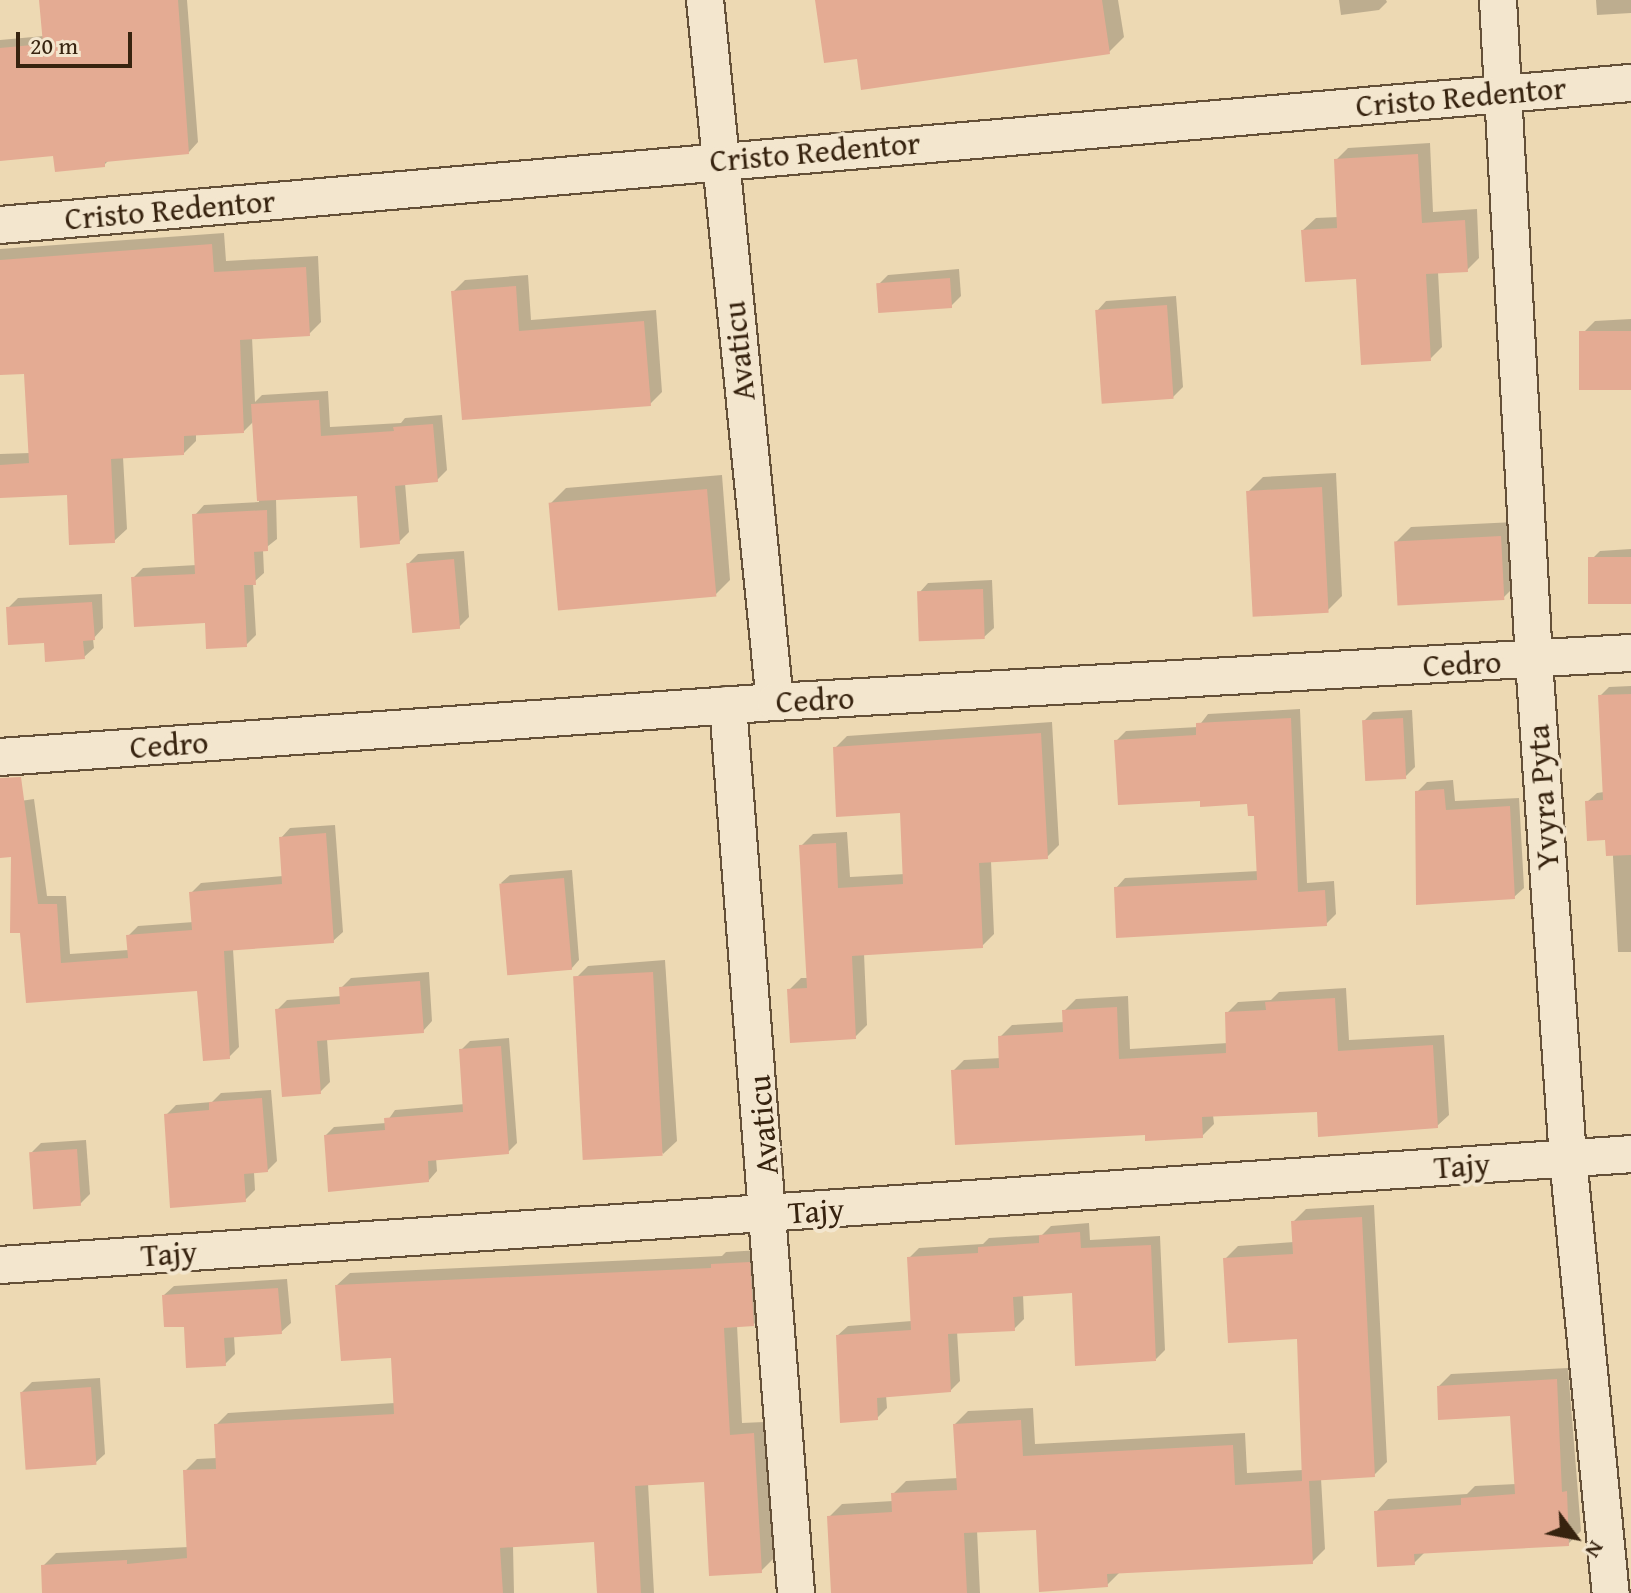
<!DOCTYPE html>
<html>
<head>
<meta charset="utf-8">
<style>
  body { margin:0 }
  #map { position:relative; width:1631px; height:1593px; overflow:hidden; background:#edd9b3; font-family:"Gentium Book Plus",serif }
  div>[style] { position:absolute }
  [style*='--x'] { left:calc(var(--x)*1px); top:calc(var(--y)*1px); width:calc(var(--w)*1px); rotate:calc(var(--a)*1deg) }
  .shadow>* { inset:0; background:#0003 }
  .building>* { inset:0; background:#e4ab93; transform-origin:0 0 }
  .roads { filter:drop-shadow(2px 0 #645038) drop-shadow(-2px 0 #645038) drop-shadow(0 2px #645038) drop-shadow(0 -2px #645038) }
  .street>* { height:36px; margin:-18px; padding:0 18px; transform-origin:18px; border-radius:18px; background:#f3e6ce }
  span { translate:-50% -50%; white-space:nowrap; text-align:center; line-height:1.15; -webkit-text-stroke:8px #f3e6ce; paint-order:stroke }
  .street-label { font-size:32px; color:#37230f }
  .north { position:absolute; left:1535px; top:1497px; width:80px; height:80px; -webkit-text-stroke:6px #f3e6ce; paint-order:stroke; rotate:122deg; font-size:22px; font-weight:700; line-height:32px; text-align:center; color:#37230f }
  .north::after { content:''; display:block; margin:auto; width:28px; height:36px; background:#37230f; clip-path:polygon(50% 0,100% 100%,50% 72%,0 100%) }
  .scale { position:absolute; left:16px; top:32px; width:116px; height:36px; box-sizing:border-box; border:4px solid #37230f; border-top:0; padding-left:10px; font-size:24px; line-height:28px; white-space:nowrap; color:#37230f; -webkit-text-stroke:6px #f3e6ce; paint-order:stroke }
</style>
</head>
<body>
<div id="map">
  <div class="shadow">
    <i style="clip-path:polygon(41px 0,187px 0,198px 142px,189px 152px,110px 159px,104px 165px,55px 153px,0 159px,0 40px,44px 36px)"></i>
    <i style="clip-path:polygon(817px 0,1118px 0,1124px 37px,1109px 52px,858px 56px)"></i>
    <i style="clip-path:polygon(1339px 0,1386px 0,1387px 2px,1379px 10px,1341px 15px)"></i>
    <i style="clip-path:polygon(1596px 0,1631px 0,1631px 13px,1597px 15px)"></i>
    <i style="clip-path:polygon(1430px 143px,1433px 212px,1477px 209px,1479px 258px,1467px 270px,1438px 272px,1442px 347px,1430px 359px,1358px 276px,1303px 230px,1316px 218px,1339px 217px,1336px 160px,1348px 148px)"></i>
    <i style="clip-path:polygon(224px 233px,226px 261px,318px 256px,321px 322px,309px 334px,252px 337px,255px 402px,262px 395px,328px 391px,330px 427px,401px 423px,405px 418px,442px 415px,447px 470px,437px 480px,405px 483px,409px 532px,399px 542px,359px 493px,276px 498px,277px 539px,263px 550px,264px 573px,253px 583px,256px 635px,246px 645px,133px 578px,143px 568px,197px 565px,195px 515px,204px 505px,259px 502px,254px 421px,244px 431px,196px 434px,196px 441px,184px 453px,123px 457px,127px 529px,114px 541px,69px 493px,0 496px,0 454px,30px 453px,26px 372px,0 373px,0 249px)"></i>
    <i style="clip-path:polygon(959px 269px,961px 296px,951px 306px,878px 285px,888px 275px)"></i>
    <i style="clip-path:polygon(528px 275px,531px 320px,656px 310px,662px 392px,650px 404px,464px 417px,453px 292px,465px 280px)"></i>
    <i style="clip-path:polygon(1176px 296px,1183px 387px,1173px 397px,1097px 311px,1106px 301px)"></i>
    <i style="clip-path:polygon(1631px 319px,1631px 388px,1581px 335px,1595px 321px)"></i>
    <i style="clip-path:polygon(1336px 473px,1342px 596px,1327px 611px,1248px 492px,1263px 477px)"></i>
    <i style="clip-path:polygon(722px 475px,730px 580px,715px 595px,551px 503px,566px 488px)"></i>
    <i style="clip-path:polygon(1515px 522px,1518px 583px,1503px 598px,1396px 542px,1411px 527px)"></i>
    <i style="clip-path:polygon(1631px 549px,1631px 602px,1590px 561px,1600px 551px)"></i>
    <i style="clip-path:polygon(464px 551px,469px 617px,459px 627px,408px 564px,418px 554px)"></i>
    <i style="clip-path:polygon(992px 580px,994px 628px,984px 637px,919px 593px,928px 583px)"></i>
    <i style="clip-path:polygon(102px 594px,103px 628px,93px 639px,94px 648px,84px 657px,46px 641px,8px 608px,18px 598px)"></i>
    <i style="clip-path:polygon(1631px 686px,1631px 952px,1618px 952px,1612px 838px,1587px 802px,1597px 793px,1604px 792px,1600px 696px,1609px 687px)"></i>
    <i style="clip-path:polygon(1300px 709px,1307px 883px,1334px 881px,1336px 914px,1326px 924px,1116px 888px,1125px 878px,1259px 871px,1256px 813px,1249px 802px,1202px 799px,1116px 741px,1126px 731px,1198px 727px,1208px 714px)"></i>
    <i style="clip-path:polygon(1412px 710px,1415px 767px,1405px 777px,1364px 721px,1373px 712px)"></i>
    <i style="clip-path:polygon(1052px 722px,1059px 845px,1047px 857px,991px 861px,994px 934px,982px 946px,864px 953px,867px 1025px,855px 1037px,789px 990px,801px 978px,808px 978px,801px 846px,813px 834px,847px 832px,850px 877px,905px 874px,902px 810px,835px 748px,847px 736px)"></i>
    <i style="clip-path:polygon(1453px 780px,1455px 801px,1519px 798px,1524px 888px,1514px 897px,1417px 792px,1427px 782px)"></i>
    <i style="clip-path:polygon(34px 799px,47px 896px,66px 896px,70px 954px,129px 950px,128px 936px,138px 926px,194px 922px,191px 893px,201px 883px,283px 876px,281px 838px,290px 828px,335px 825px,343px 932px,333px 941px,233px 949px,239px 1047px,229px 1057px,199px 989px,27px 1000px,13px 854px,0 856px,0 804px)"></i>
    <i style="clip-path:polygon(572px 870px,579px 960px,571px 969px,501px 883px,510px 875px)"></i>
    <i style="clip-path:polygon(665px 960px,677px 1141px,663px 1154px,575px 979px,588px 966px)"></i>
    <i style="clip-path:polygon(429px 972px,432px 1021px,423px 1031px,327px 1039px,330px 1082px,320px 1092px,277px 1010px,287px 1000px,342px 996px,341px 988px,351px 978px)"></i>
    <i style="clip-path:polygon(1346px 988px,1349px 1040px,1444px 1035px,1449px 1115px,1437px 1126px,1319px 1110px,1213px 1115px,1214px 1124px,1202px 1136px,1146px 1133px,953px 1071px,964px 1060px,1001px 1058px,1000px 1037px,1012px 1025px,1065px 1022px,1064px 1011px,1076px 999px,1128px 996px,1130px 1049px,1228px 1043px,1227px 1013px,1238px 1002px,1271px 1000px,1279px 992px)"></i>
    <i style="clip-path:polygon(509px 1038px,517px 1143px,508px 1152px,436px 1158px,437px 1171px,429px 1180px,326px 1135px,334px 1127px,386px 1123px,395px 1110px,465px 1104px,461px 1050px,470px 1041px)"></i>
    <i style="clip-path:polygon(271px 1090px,277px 1161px,267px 1171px,254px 1172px,255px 1190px,245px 1200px,166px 1115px,176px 1105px,212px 1102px,221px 1093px)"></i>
    <i style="clip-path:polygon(86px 1140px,90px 1194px,80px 1204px,31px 1153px,41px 1143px)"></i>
    <i style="clip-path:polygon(1374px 1205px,1387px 1462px,1374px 1475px,1321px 1478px,1325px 1549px,1312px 1562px,1121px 1571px,1107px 1585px,1038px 1527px,977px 1530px,980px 1593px,833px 1593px,829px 1517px,842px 1504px,893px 1501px,893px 1494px,906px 1481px,958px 1478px,955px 1424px,968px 1411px,1033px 1408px,1035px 1444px,1245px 1433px,1247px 1473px,1303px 1470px,1298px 1337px,1225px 1259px,1238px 1246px,1294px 1242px,1293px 1222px,1306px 1209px)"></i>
    <i style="clip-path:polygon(1089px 1223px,1090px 1240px,1160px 1236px,1165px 1350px,1156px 1359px,1074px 1291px,1023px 1294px,1024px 1319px,1014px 1329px,957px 1331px,960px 1381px,950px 1391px,886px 1395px,887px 1408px,877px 1418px,838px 1335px,848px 1326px,912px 1321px,909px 1258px,919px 1248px,983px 1244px,989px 1238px,1042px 1235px,1051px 1226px)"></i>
    <i style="clip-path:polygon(762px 1250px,766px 1311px,754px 1324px,737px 1325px,742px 1423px,766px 1422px,774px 1558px,761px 1571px,706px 1480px,648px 1483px,654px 1593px,599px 1593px,596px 1540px,513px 1545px,514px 1593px,44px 1593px,43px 1566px,56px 1553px,189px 1547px,185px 1471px,197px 1459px,217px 1458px,216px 1425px,228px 1413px,395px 1403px,393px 1356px,337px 1285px,350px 1273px,722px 1256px,726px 1252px)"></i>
    <i style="clip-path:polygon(287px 1279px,291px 1323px,281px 1332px,234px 1336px,235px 1354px,225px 1364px,164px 1295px,174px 1286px)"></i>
    <i style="clip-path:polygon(1568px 1368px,1581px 1531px,1568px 1544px,1425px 1552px,1414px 1563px,1376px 1512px,1388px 1499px,1467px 1494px,1475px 1486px,1516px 1484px,1512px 1414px,1439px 1386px,1451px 1374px)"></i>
    <i style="clip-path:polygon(100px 1378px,105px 1454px,95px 1463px,22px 1392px,32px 1382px)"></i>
  </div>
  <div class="building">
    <i style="clip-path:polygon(39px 0,178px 0,189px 154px,105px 162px,105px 167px,55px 172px,53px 156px,0 161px,0 48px,43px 44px)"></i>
    <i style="clip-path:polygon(815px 0,1102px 0,1110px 54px,861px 90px,857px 59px,824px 63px)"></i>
    <i style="clip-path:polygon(1418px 154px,1422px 223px,1465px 220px,1468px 272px,1426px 274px,1431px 361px,1361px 365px,1356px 279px,1305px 282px,1301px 230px,1337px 228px,1334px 159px)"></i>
    <i style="clip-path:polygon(212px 244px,214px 272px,306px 267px,310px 336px,240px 340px,244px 433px,184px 436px,184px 455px,111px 459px,115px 543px,69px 545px,67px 495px,0 498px,0 465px,29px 463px,24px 374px,0 375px,0 260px)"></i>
    <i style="left:950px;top:278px;width:30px;height:74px;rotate:86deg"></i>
    <i style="clip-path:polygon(516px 286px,519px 331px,644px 321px,651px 406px,462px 420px,451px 291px)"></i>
    <i style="left:1167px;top:305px;width:94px;height:72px;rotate:86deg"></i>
    <i style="left:1631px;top:331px;width:59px;height:52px;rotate:90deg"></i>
    <i style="clip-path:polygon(319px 400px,321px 436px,394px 431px,393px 427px,433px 424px,438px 482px,395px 486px,400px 544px,360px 548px,357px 496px,257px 501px,251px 404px)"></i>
    <i style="left:1322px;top:487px;width:126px;height:76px;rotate:87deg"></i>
    <i style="left:707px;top:489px;width:108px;height:159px;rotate:85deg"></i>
    <i style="clip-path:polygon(267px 510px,268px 551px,254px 552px,256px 585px,244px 585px,247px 647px,206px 649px,205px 623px,134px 627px,131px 577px,195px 574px,192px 514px)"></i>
    <i style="left:1501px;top:536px;width:64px;height:107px;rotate:87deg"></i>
    <i style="left:1631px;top:557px;width:47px;height:43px;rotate:90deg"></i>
    <i style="left:454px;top:559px;width:70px;height:48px;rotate:85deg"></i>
    <i style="left:983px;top:589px;width:50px;height:66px;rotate:88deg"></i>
    <i style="clip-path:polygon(92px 602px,95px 640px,83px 641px,85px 659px,45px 662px,44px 643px,8px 645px,6px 607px)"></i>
    <i style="clip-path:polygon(1631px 694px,1631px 855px,1606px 856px,1605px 840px,1587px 841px,1585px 801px,1603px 800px,1598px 695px)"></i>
    <i style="clip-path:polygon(1291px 718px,1298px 892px,1325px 890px,1327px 926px,1116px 938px,1114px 887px,1257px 880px,1254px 816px,1248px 816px,1247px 804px,1200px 807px,1200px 801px,1118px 805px,1114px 740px,1196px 735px,1196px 723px)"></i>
    <i style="left:1403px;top:718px;width:61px;height:41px;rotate:87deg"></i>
    <i style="clip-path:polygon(1041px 733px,1048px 859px,979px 863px,983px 948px,852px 956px,856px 1039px,790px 1043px,787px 989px,807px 988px,799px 845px,836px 843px,838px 888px,903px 884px,900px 813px,836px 817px,833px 747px)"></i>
    <i style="clip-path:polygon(21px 777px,38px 904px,57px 904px,61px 963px,128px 958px,126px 935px,192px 930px,189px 892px,282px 884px,279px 837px,326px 833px,334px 943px,224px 951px,230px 1059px,203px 1061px,197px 991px,26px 1003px,20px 933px,10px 933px,11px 857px,0 858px,0 778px)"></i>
    <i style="clip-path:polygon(1444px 789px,1446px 810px,1510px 806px,1515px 899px,1416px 905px,1415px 791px)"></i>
    <i style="left:564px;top:878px;width:92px;height:65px;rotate:85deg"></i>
    <i style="left:653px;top:972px;width:184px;height:80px;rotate:87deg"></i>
    <i style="clip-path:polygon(420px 981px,424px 1033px,317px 1041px,321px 1094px,282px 1097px,275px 1009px,340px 1004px,339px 987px)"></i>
    <i style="clip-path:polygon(1335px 998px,1338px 1051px,1433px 1045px,1438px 1128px,1318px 1137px,1317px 1112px,1202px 1117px,1203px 1138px,1145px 1141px,1145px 1135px,955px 1145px,951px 1070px,999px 1068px,998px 1036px,1063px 1032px,1062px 1010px,1117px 1007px,1119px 1059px,1226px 1053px,1225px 1012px,1266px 1010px,1265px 1002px)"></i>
    <i style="clip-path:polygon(501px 1046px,509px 1154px,428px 1161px,429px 1182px,328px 1192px,324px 1135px,385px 1130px,384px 1118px,463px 1112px,459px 1049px)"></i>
    <i style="clip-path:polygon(262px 1098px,268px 1172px,244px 1174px,246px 1202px,170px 1208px,164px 1114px,209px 1110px,209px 1102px)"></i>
    <i style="left:77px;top:1149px;width:57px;height:48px;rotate:86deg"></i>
    <i style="clip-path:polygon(1362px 1217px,1375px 1477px,1309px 1481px,1313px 1564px,1107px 1574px,1108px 1587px,1039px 1592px,1036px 1530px,964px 1533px,967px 1593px,831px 1593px,827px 1516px,892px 1512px,891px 1493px,957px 1490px,953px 1424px,1021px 1420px,1023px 1456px,1233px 1445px,1235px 1485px,1302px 1481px,1297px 1339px,1228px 1343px,1223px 1258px,1293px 1254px,1291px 1221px)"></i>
    <i style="clip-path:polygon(1080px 1232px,1081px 1248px,1151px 1245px,1156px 1361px,1075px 1366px,1072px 1293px,1013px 1297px,1015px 1331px,948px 1334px,951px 1392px,877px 1398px,878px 1420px,840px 1423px,836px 1335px,911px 1330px,907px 1257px,978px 1253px,978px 1247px,1039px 1243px,1039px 1235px)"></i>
    <i style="clip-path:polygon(750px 1262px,754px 1326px,724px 1328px,730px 1435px,754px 1433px,762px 1573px,709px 1576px,704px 1482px,635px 1486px,641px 1593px,597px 1593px,594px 1542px,500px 1548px,503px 1593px,42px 1593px,41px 1565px,127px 1560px,127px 1564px,187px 1558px,183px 1470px,216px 1469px,214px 1424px,394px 1414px,391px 1358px,341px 1361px,335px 1285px,711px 1268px,711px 1264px)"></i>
    <i style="clip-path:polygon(278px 1288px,282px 1334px,224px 1338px,226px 1366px,186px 1368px,184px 1327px,164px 1327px,162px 1295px)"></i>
    <i style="clip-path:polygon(1557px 1379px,1562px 1492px,1567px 1491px,1569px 1546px,1414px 1554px,1415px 1565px,1377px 1567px,1374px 1511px,1461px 1505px,1461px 1498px,1515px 1494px,1510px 1416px,1438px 1420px,1437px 1386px)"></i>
    <i style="left:91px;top:1387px;width:78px;height:71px;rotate:86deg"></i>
  </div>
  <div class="roads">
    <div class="street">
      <i style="--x:705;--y:0;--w:705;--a:84.31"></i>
      <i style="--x:1498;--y:0;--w:661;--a:86.88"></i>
      <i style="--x:1534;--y:660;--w:499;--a:86.1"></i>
      <i style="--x:1568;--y:1158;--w:437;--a:84.4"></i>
      <i style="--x:0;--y:225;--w:1637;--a:-4.98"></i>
      <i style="--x:728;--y:705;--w:891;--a:85.62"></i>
      <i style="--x:0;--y:757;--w:777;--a:-4.06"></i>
      <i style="--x:775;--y:702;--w:857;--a:-3.28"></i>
      <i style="--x:0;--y:1265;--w:1635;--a:-3.89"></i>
    </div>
  </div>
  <div class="street-label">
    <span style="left:1461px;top:97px;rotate:-5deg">Cristo Redentor</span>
    <span style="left:815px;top:152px;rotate:-5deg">Cristo Redentor</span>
    <span style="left:170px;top:210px;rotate:-5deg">Cristo Redentor</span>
    <span style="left:739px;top:351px;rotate:-96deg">Avaticu</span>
    <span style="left:1462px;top:664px;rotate:-3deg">Cedro</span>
    <span style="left:815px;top:700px;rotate:-3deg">Cedro</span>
    <span style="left:169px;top:745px;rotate:-4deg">Cedro</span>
    <span style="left:1543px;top:797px;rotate:-94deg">Yvyra Pyta</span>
    <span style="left:763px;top:1125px;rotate:-95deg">Avaticu</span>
    <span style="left:1462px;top:1166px;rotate:-4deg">Tajy</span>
    <span style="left:816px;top:1211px;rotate:-4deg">Tajy</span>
    <span style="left:169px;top:1254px;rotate:-4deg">Tajy</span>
  </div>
  <div class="north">N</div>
  <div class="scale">20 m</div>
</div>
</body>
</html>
